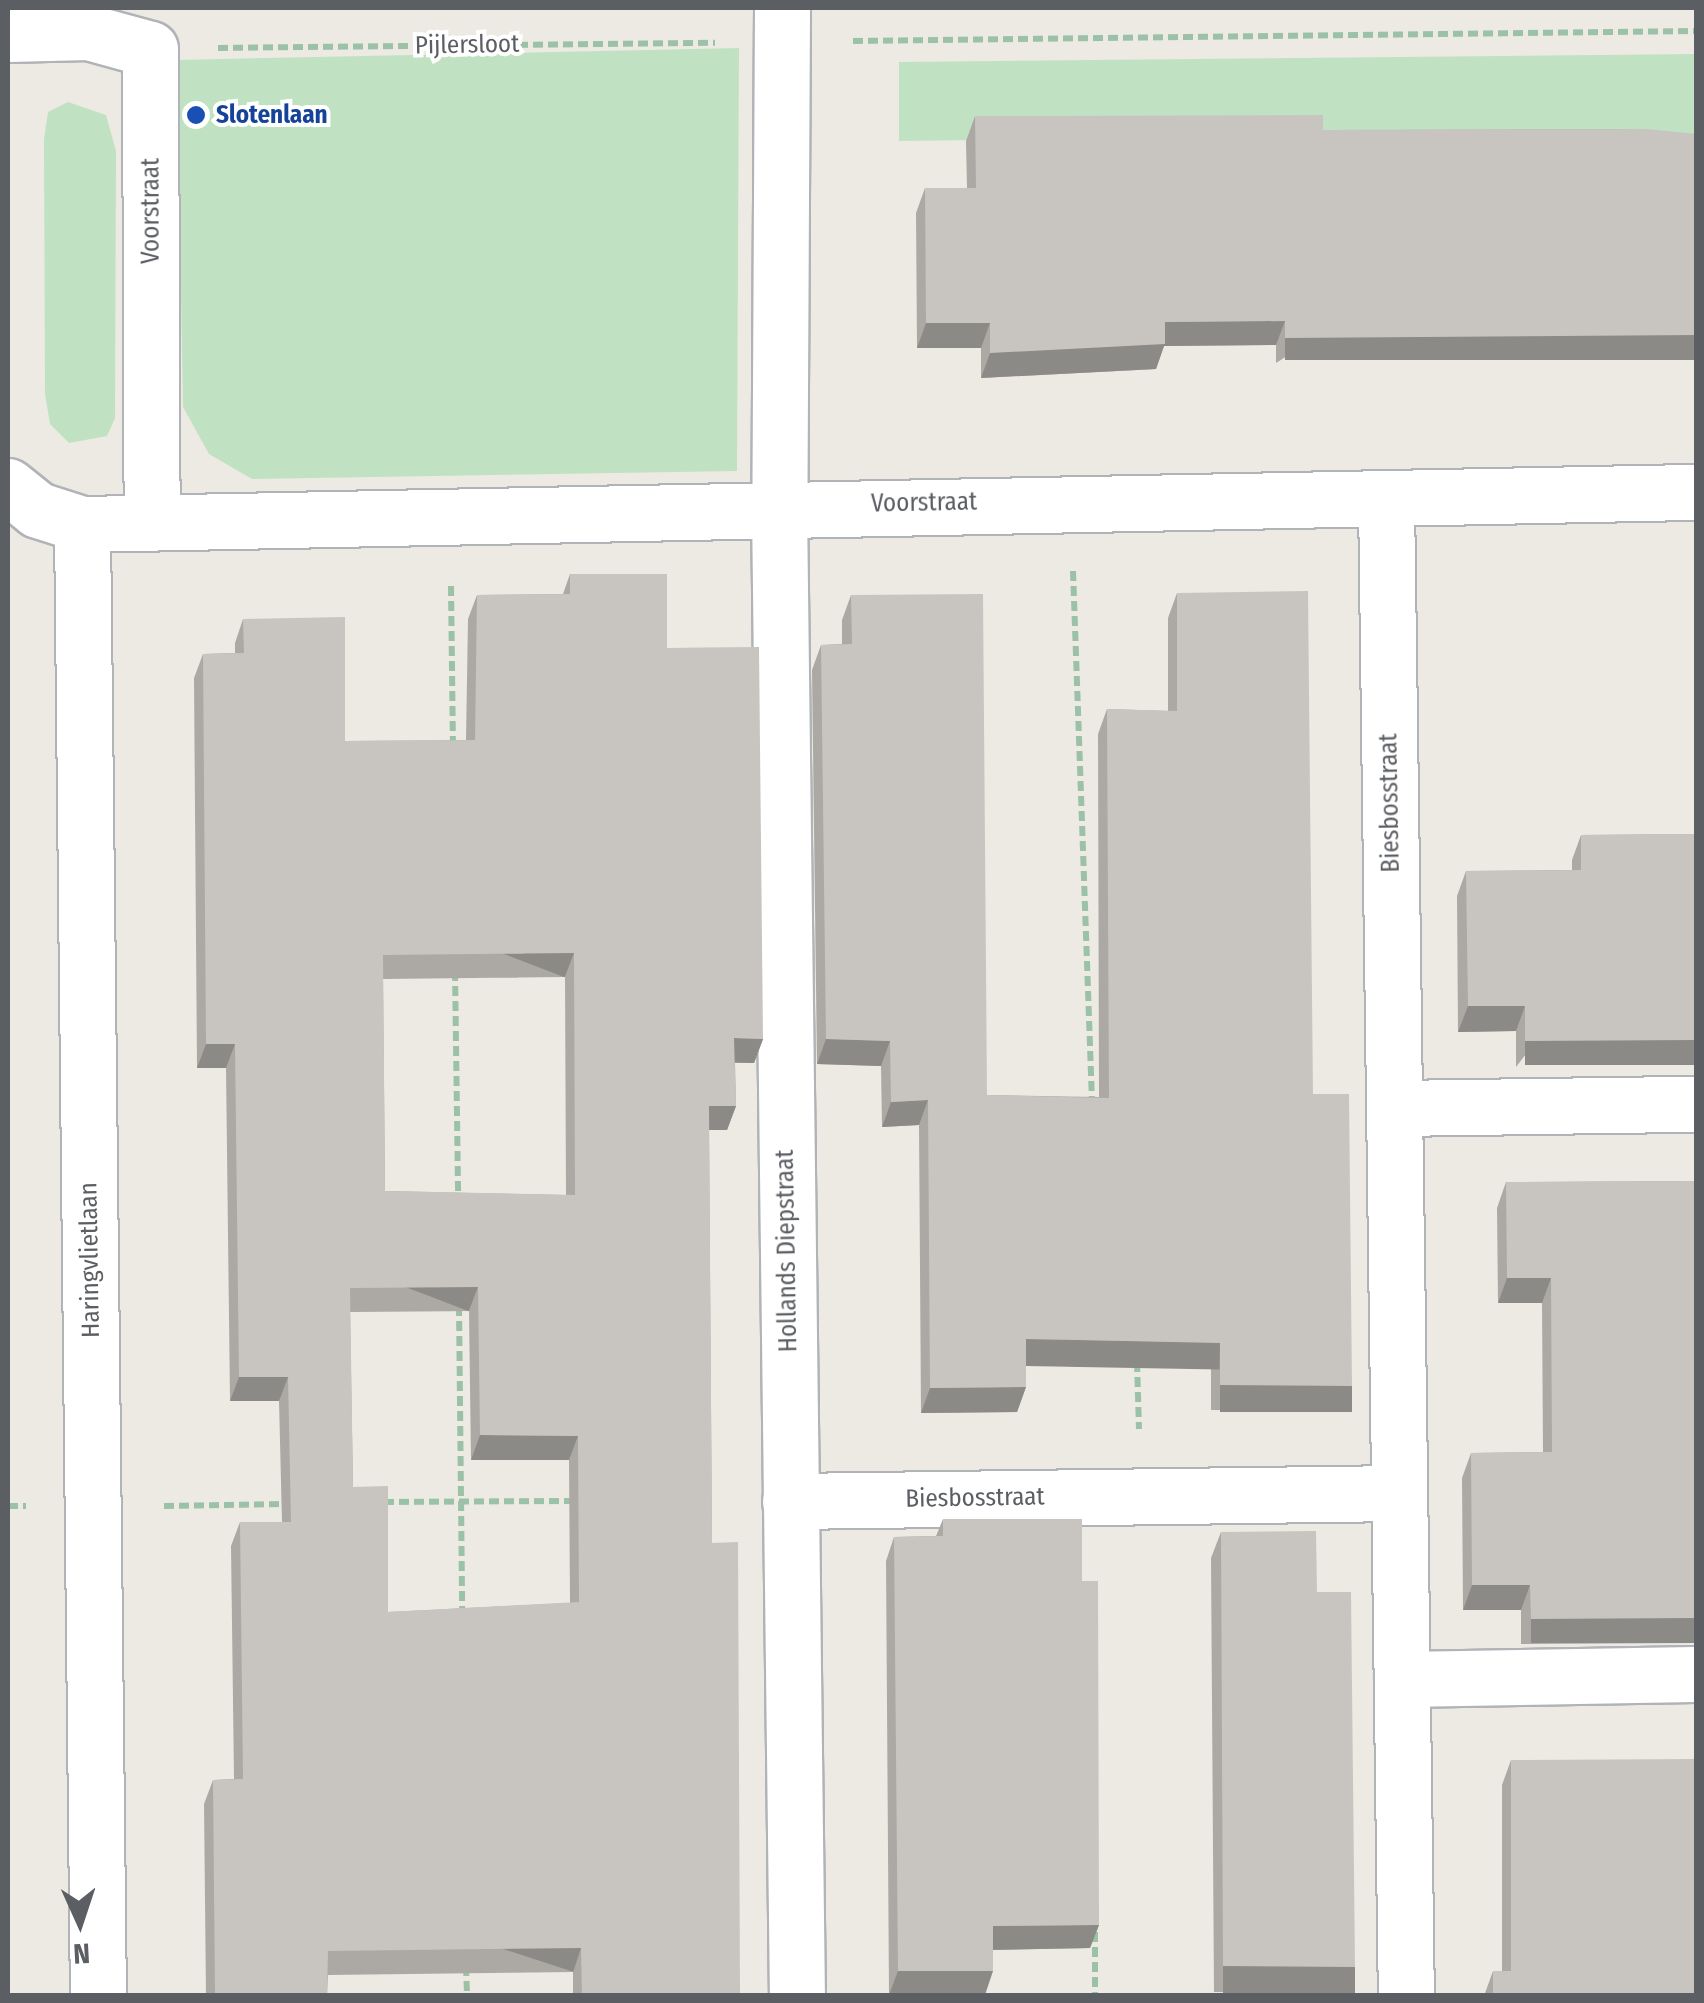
<!DOCTYPE html>
<html>
<head>
<meta charset="utf-8">
<style>
  body { margin:0 }
  #map { position:relative; width:1704px; height:2003px; overflow:hidden; background:#eceae3; font-family:"Fira Sans Condensed",sans-serif }
  div>[style] { position:absolute }
  [style*='--x'] { left:calc(var(--x)*1px); top:calc(var(--y)*1px); width:calc(var(--w)*1px); rotate:calc(var(--a)*1deg) }
  .green>* { inset:0; background:#c1e2c2 }
  .path>* { height:6px; margin-top:-3px; transform-origin:0; background:repeating-linear-gradient(90deg,#9bc2a7 0 10px,transparent 0 15px) }
  .roads { filter:drop-shadow(2px 0 #b0b3b7) drop-shadow(-2px 0 #b0b3b7) drop-shadow(0 2px #b0b3b7) drop-shadow(0 -2px #b0b3b7) }
  .minor>* { height:55px; margin:-27.5px; padding:0 27.5px; transform-origin:27.5px; border-radius:27.5px; background:#fff }
  .wall>* { inset:0; background:#aca9a5 }
  .shaded-wall>* { inset:0; background:#8c8a86; transform-origin:0 0 }
  .building>* { inset:0; background:#c8c5c0 }
  .dots>* { width:28px; height:28px; translate:-50% -50%; box-sizing:border-box; border:5px solid #fff; border-radius:50% }
  span { translate:-50% -50%; white-space:nowrap; text-align:center; line-height:1.15; -webkit-text-stroke:8px #fff; paint-order:stroke }
  .street-label { font-size:25px; color:#5b5e62 }
  .transit-label { font-size:25px; color:#164399; font-weight:700 }
  .left { translate:0 -50%; text-align:left }
  .frame { position:absolute; inset:0; border:10px solid #5b5e62; pointer-events:none }
  .north { position:absolute; left:30px; top:1873px; width:100px; height:100px; -webkit-text-stroke:8px #fff; paint-order:stroke; rotate:177deg; font-size:28px; font-weight:700; line-height:40px; text-align:center; color:#5b5e62 }
  .north::after { content:''; display:block; margin:auto; width:35px; height:45px; background:#5b5e62; clip-path:polygon(50% 0,100% 100%,50% 72%,0 100%) }
</style>
</head>
<body>
<div id="map">
  <div class="green">
    <i style="clip-path:polygon(739px 48px,737px 471px,252px 479px,209px 454px,183px 407px,177px 60px)"></i>
    <i style="clip-path:polygon(1696px 54px,1696px 158px,1363px 135px,899px 141px,899px 62px)"></i>
    <i style="clip-path:polygon(68px 102px,106px 115px,116px 151px,115px 418px,107px 436px,69px 443px,50px 424px,45px 394px,44px 139px,48px 112px)"></i>
  </div>
  <div class="path">
    <i style="--x:853;--y:41;--w:843;--a:-0.68"></i>
    <i style="--x:218;--y:48;--w:497;--a:-0.6"></i>
    <i style="--x:1073;--y:571;--w:532;--a:87.95"></i>
    <i style="--x:451;--y:586;--w:163;--a:89.3"></i>
    <i style="--x:455;--y:971;--w:228;--a:89.2"></i>
    <i style="--x:459;--y:1306;--w:308;--a:89.4"></i>
    <i style="--x:1137;--y:1362;--w:67;--a:88.3"></i>
    <i style="--x:384;--y:1502;--w:192;--a:-0.3"></i>
    <i style="--x:8;--y:1506;--w:18;--a:0"></i>
    <i style="--x:164;--y:1506;--w:122;--a:-0.9"></i>
    <i style="--x:1095;--y:1932;--w:64;--a:90"></i>
    <i style="--x:466;--y:1966;--w:30;--a:88"></i>
  </div>
  <div class="roads">
    <div class="minor">
      <i style="--x:782;--y:8;--w:498;--a:90.3"></i>
      <i style="--x:779;--y:506;--w:1490;--a:89.31"></i>
      <i style="--x:8;--y:34;--w:80;--a:-1.4"></i>
      <i style="--x:88;--y:32;--w:64;--a:15.3"></i>
      <i style="--x:150;--y:49;--w:468;--a:89.8"></i>
      <i style="--x:8;--y:486;--w:38;--a:39"></i>
      <i style="--x:38;--y:510;--w:46;--a:17.7"></i>
      <i style="--x:82;--y:524;--w:1614;--a:-1.14"></i>
      <i style="--x:1386;--y:498;--w:1498;--a:89.24"></i>
      <i style="--x:82;--y:524;--w:1472;--a:89.38"></i>
      <i style="--x:1394;--y:1108;--w:302;--a:-0.8"></i>
      <i style="--x:790;--y:1501;--w:609;--a:-0.75"></i>
      <i style="--x:1402;--y:1679;--w:294;--a:-1"></i>
    </div>
  </div>
  <div class="wall">
    <i style="clip-path:polygon(975px 116px,1323px 130px,1648px 129px,1276px 363px,1276px 345px,1164px 346px,1156px 369px,981px 378px,981px 348px,917px 348px,916px 213px,925px 188px,967px 188px,966px 141px)"></i>
    <i style="clip-path:polygon(evenodd,570px 574px,667px 648px,763px 1039px,754px 1063px,735px 1063px,736px 1106px,727px 1130px,709px 1130px,712px 1543px,740px 1996px,573px 1996px,573px 1972px,328px 1975px,327px 1996px,206px 1996px,204px 1804px,213px 1780px,234px 1779px,231px 1546px,240px 1522px,282px 1522px,279px 1401px,230px 1401px,226px 1068px,197px 1068px,194px 678px,203px 654px,235px 653px,235px 643px,243px 619px,345px 741px,466px 740px,468px 619px,477px 595px,563px 594px,570px 574px,565px 977px,566px 1195px,385px 1191px,383px 979px,565px 977px,570px 574px,469px 1311px,471px 1460px,569px 1460px,570px 1603px,388px 1612px,353px 1487px,350px 1312px,469px 1311px)"></i>
    <i style="clip-path:polygon(1177px 593px,1313px 1094px,1352px 1386px,1343px 1411px,1211px 1410px,1211px 1368px,1026px 1364px,1026px 1387px,1017px 1412px,921px 1413px,919px 1125px,882px 1127px,881px 1066px,817px 1064px,812px 670px,821px 645px,842px 644px,842px 620px,851px 595px,987px 1095px,1099px 1097px,1098px 734px,1107px 709px,1168px 711px,1168px 618px)"></i>
    <i style="clip-path:polygon(1696px 834px,1516px 1067px,1516px 1031px,1458px 1032px,1457px 896px,1466px 871px,1572px 870px,1572px 860px,1581px 835px)"></i>
    <i style="clip-path:polygon(1696px 1181px,1696px 1643px,1521px 1644px,1521px 1610px,1463px 1610px,1462px 1478px,1471px 1453px,1543px 1452px,1542px 1303px,1498px 1303px,1497px 1208px,1506px 1182px)"></i>
    <i style="clip-path:polygon(943px 1519px,1082px 1581px,1099px 1925px,1090px 1948px,993px 1950px,985px 1995px,889px 1995px,886px 1561px,894px 1537px,936px 1536px)"></i>
    <i style="clip-path:polygon(1221px 1532px,1317px 1592px,1345px 1993px,1214px 1992px,1211px 1558px)"></i>
    <i style="clip-path:polygon(1511px 1760px,1696px 1996px,1484px 1996px,1493px 1971px,1502px 1971px,1502px 1785px)"></i>
  </div>
  <div class="shaded-wall">
    <i style="clip-path:polygon(1285px 321px,1276px 345px,1164px 346px,1156px 369px,981px 378px,990px 353px,1165px 322px)"></i>
    <i style="clip-path:polygon(926px 323px,990px 323px,981px 348px,917px 348px)"></i>
    <i style="left:1696px;top:335px;width:25px;height:411px;rotate:90deg"></i>
    <i style="left:574px;top:953px;width:26px;height:191px;rotate:111deg"></i>
    <i style="clip-path:polygon(1468px 1006px,1525px 1006px,1516px 1031px,1458px 1032px)"></i>
    <i style="clip-path:polygon(734px 1038px,763px 1039px,754px 1063px,725px 1062px)"></i>
    <i style="clip-path:polygon(826px 1039px,890px 1041px,881px 1066px,817px 1064px)"></i>
    <i style="left:1696px;top:1040px;width:25px;height:171px;rotate:90deg"></i>
    <i style="clip-path:polygon(206px 1044px,235px 1044px,226px 1068px,197px 1068px)"></i>
    <i style="clip-path:polygon(928px 1100px,919px 1125px,882px 1127px,891px 1102px)"></i>
    <i style="clip-path:polygon(709px 1106px,736px 1106px,727px 1130px,700px 1130px)"></i>
    <i style="clip-path:polygon(1507px 1278px,1551px 1278px,1542px 1303px,1498px 1303px)"></i>
    <i style="left:478px;top:1287px;width:26px;height:128px;rotate:111deg"></i>
    <i style="left:1026px;top:1339px;width:194px;height:27px;rotate:1deg"></i>
    <i style="clip-path:polygon(239px 1377px,288px 1377px,279px 1401px,230px 1401px)"></i>
    <i style="left:1220px;top:1385px;width:132px;height:27px"></i>
    <i style="clip-path:polygon(1026px 1387px,1017px 1412px,921px 1413px,930px 1388px)"></i>
    <i style="clip-path:polygon(480px 1435px,578px 1436px,569px 1460px,471px 1460px)"></i>
    <i style="clip-path:polygon(1472px 1585px,1530px 1585px,1521px 1610px,1463px 1610px)"></i>
    <i style="left:1696px;top:1618px;width:25px;height:165px;rotate:90deg"></i>
    <i style="clip-path:polygon(1099px 1925px,1090px 1948px,984px 1950px,993px 1926px)"></i>
    <i style="left:581px;top:1948px;width:25px;height:253px;rotate:108deg"></i>
    <i style="left:1223px;top:1966px;width:132px;height:28px"></i>
    <i style="clip-path:polygon(898px 1971px,993px 1971px,985px 1995px,889px 1995px)"></i>
  </div>
  <div class="building">
    <i style="clip-path:polygon(1323px 115px,1323px 130px,1648px 129px,1696px 134px,1696px 335px,1285px 338px,1285px 321px,1165px 322px,1165px 344px,990px 353px,990px 323px,926px 323px,925px 188px,976px 188px,975px 116px)"></i>
    <i style="clip-path:polygon(evenodd,570px 574px,667px 574px,667px 648px,759px 647px,763px 1039px,734px 1038px,736px 1106px,709px 1106px,712px 1543px,738px 1542px,740px 1996px,582px 1996px,581px 1948px,328px 1951px,327px 1996px,215px 1996px,213px 1780px,243px 1779px,240px 1522px,291px 1522px,288px 1377px,239px 1377px,235px 1044px,206px 1044px,203px 654px,244px 653px,243px 619px,345px 617px,345px 741px,475px 740px,477px 595px,570px 594px,570px 574px,574px 953px,575px 1195px,385px 1191px,383px 955px,574px 953px,570px 574px,478px 1287px,480px 1435px,578px 1436px,579px 1602px,388px 1612px,388px 1486px,353px 1487px,350px 1288px,478px 1287px)"></i>
    <i style="clip-path:polygon(1308px 591px,1313px 1094px,1349px 1094px,1352px 1386px,1220px 1385px,1220px 1343px,1026px 1339px,1026px 1387px,930px 1388px,928px 1100px,891px 1102px,890px 1041px,826px 1039px,821px 645px,852px 644px,851px 595px,983px 594px,987px 1095px,1109px 1098px,1107px 709px,1177px 711px,1177px 593px)"></i>
    <i style="clip-path:polygon(1696px 834px,1696px 1040px,1525px 1041px,1525px 1006px,1468px 1006px,1466px 871px,1581px 870px,1581px 835px)"></i>
    <i style="clip-path:polygon(1696px 1181px,1696px 1618px,1531px 1619px,1530px 1585px,1472px 1585px,1471px 1453px,1552px 1452px,1551px 1278px,1507px 1278px,1506px 1182px)"></i>
    <i style="clip-path:polygon(943px 1519px,1082px 1519px,1082px 1581px,1098px 1581px,1099px 1925px,993px 1926px,993px 1971px,898px 1971px,894px 1537px,943px 1536px)"></i>
    <i style="clip-path:polygon(1316px 1531px,1317px 1592px,1351px 1592px,1355px 1967px,1223px 1966px,1221px 1532px)"></i>
    <i style="clip-path:polygon(1696px 1759px,1696px 1996px,1493px 1996px,1493px 1971px,1511px 1971px,1511px 1760px)"></i>
  </div>
  <div class="dots">
    <i style="left:196px;top:115px;background:#1a4fb4"></i>
  </div>
  <div class="street-label">
    <span style="left:467px;top:45px;rotate:-1deg">Pijlersloot</span>
    <span style="left:151px;top:211px;rotate:-90deg">Voorstraat</span>
    <span style="left:924px;top:503px;rotate:-1deg">Voorstraat</span>
    <span style="left:1390px;top:803px;rotate:-91deg">Biesbosstraat</span>
    <span style="left:787px;top:1251px;rotate:-91deg">Hollands Diepstraat</span>
    <span style="left:90px;top:1260px;rotate:-91deg">Haringvlietlaan</span>
    <span style="left:975px;top:1498px;rotate:-1deg">Biesbosstraat</span>
  </div>
  <div class="transit-label">
    <span class="left" style="left:216px;top:115px">Slotenlaan</span>
  </div>
  <div class="frame"></div>
  <div class="north">N</div>
</div>
</body>
</html>
